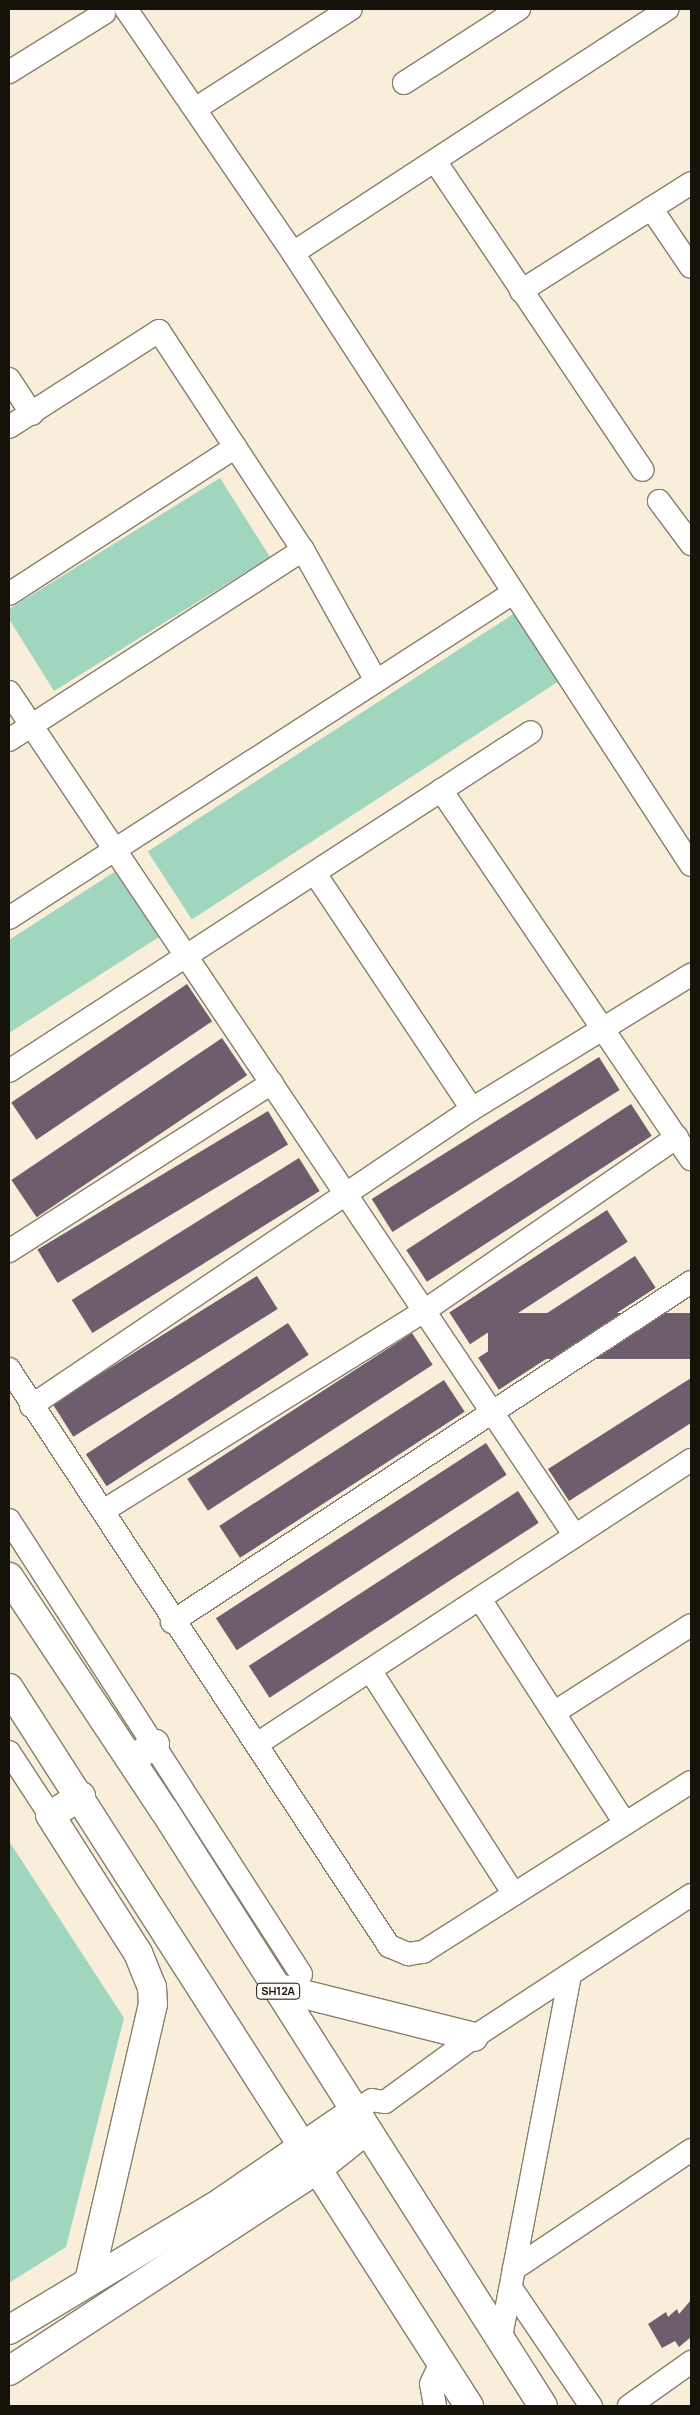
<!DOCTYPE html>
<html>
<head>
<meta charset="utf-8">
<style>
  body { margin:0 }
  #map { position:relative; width:700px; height:2415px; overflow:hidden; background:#f9eed9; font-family:Manrope,sans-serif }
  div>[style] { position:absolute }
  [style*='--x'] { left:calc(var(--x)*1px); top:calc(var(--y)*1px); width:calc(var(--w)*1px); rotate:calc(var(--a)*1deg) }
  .green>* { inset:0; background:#a0d6bd; transform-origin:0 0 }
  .building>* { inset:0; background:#6e5e6d; transform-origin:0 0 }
  .roads { filter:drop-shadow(1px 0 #887f6c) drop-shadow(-1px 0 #887f6c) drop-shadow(0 1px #887f6c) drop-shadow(0 -1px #887f6c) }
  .minor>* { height:22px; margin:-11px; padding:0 11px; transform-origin:11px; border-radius:11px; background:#fff }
  .major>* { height:28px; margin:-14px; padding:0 14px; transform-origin:14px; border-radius:14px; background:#fff }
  span { translate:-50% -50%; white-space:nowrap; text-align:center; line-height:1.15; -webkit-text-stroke:4px #fffdf8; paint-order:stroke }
  .shield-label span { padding:1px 4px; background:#fffdf8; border:1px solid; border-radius:4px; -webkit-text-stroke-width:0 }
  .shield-label { font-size:11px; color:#15120a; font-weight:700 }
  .frame { position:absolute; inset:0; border:10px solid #15120a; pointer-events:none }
</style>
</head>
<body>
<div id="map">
  <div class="green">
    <i style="clip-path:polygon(220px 478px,270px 557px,54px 691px,9px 619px,9px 609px)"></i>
    <i style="left:515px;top:613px;width:81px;height:438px;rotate:57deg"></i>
    <i style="clip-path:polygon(119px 869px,162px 935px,9px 1033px,9px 940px)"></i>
    <i style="clip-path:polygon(9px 1841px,124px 2018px,66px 2247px,9px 2283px)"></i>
  </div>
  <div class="building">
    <i style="left:187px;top:984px;width:45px;height:212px;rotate:56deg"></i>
    <i style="left:222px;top:1038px;width:45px;height:254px;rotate:56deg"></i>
    <i style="left:599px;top:1057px;width:39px;height:268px;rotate:58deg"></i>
    <i style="left:631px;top:1104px;width:38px;height:268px;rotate:57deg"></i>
    <i style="left:268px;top:1111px;width:39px;height:269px;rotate:59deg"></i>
    <i style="left:299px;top:1158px;width:39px;height:268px;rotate:58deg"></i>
    <i style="left:607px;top:1210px;width:38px;height:188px;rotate:57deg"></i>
    <i style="left:635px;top:1256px;width:38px;height:187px;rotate:57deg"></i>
    <i style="left:257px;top:1276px;width:39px;height:241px;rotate:58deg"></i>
    <i style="left:691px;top:1313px;width:46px;height:203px;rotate:90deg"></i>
    <i style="left:288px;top:1323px;width:38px;height:241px;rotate:57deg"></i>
    <i style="left:412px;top:1333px;width:38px;height:268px;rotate:57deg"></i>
    <i style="clip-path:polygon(691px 1378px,691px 1423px,569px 1501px,548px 1469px)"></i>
    <i style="left:444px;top:1380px;width:38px;height:268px;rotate:57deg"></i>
    <i style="left:486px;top:1443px;width:38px;height:322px;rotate:57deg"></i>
    <i style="left:518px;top:1491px;width:38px;height:321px;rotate:57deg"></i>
    <i style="clip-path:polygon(691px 2300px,691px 2337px,679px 2347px,675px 2341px,662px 2348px,648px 2324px,666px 2312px,668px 2317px,677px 2309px,679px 2314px)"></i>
  </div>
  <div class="roads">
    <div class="minor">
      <i style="--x:126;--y:9;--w:296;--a:55.6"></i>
      <i style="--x:293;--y:253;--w:730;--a:56.96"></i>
      <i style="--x:9;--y:72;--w:112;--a:-31.8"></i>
      <i style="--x:404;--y:83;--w:137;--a:-32.8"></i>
      <i style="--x:195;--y:109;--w:185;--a:-32.7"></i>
      <i style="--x:435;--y:161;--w:372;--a:56.1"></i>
      <i style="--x:651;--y:208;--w:71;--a:55.9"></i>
      <i style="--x:293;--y:253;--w:447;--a:-33.1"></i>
      <i style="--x:521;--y:291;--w:201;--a:-32.4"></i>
      <i style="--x:9;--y:379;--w:42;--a:56.7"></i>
      <i style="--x:9;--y:427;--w:178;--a:-32.6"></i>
      <i style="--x:159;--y:331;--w:262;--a:56.7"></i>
      <i style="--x:303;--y:550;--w:148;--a:60.8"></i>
      <i style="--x:659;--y:501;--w:54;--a:53.3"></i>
      <i style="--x:9;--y:594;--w:270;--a:-33"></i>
      <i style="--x:9;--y:692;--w:1016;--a:56.15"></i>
      <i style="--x:9;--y:740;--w:350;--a:-32.9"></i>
      <i style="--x:441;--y:790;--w:446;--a:55.9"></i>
      <i style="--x:316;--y:875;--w:281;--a:56.3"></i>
      <i style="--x:9;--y:918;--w:600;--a:-32.82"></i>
      <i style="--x:9;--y:1071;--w:622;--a:-33"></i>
      <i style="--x:9;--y:1251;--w:312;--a:-32.6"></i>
      <i style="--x:9;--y:1369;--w:691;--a:56.63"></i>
      <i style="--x:389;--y:1946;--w:21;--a:23"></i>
      <i style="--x:408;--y:1954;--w:15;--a:-8"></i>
      <i style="--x:423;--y:1952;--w:317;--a:-32.4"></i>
      <i style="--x:31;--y:1406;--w:532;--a:-33.96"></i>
      <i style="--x:472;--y:1109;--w:257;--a:-31.5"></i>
      <i style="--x:103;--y:1511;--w:378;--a:-31.9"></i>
      <i style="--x:424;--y:1311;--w:307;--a:-34.5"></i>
      <i style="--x:9;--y:1520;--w:540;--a:57.25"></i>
      <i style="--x:480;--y:1599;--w:267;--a:57.1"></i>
      <i style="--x:172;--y:1622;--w:620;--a:-33.23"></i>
      <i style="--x:370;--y:1670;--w:266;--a:57.3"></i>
      <i style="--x:555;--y:1712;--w:161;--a:-32.6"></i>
      <i style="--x:257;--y:1744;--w:519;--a:-33.2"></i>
      <i style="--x:9;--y:1752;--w:75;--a:56.9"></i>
      <i style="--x:353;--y:2112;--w:22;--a:-32"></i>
      <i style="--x:372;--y:2100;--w:13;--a:9"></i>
      <i style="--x:385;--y:2102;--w:110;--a:-36.1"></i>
      <i style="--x:474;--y:2037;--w:259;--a:-33.2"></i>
      <i style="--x:514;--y:2269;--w:213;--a:-33.9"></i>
      <i style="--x:511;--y:2288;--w:143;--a:55.9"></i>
      <i style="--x:500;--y:2342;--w:374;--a:-79.2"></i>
      <i style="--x:435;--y:2406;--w:22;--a:-100"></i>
      <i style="--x:431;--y:2384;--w:23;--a:-65"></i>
      <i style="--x:629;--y:2406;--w:76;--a:-35.4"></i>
    </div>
    <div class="major">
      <i style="--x:9;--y:1577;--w:280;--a:56.4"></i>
      <i style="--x:164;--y:1810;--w:706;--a:57.55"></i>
      <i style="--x:9;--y:1688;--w:853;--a:57.35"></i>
      <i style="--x:131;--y:1760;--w:29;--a:-34"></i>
      <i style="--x:81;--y:1796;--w:36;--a:148"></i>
      <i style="--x:50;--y:1815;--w:164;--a:57.5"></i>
      <i style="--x:138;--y:1953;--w:37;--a:68"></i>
      <i style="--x:152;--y:1987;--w:17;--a:87"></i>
      <i style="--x:153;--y:2004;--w:284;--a:103"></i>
      <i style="--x:275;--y:1987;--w:205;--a:14.1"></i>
      <i style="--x:9;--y:2330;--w:243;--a:-31"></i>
      <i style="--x:217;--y:2205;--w:165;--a:-34.4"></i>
      <i style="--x:9;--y:2371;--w:371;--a:-33.2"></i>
      <i style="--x:319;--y:2168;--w:59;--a:-38.8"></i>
    </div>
  </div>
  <div class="shield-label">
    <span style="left:278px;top:1991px">SH12A</span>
  </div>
  <div class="frame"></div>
</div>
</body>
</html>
